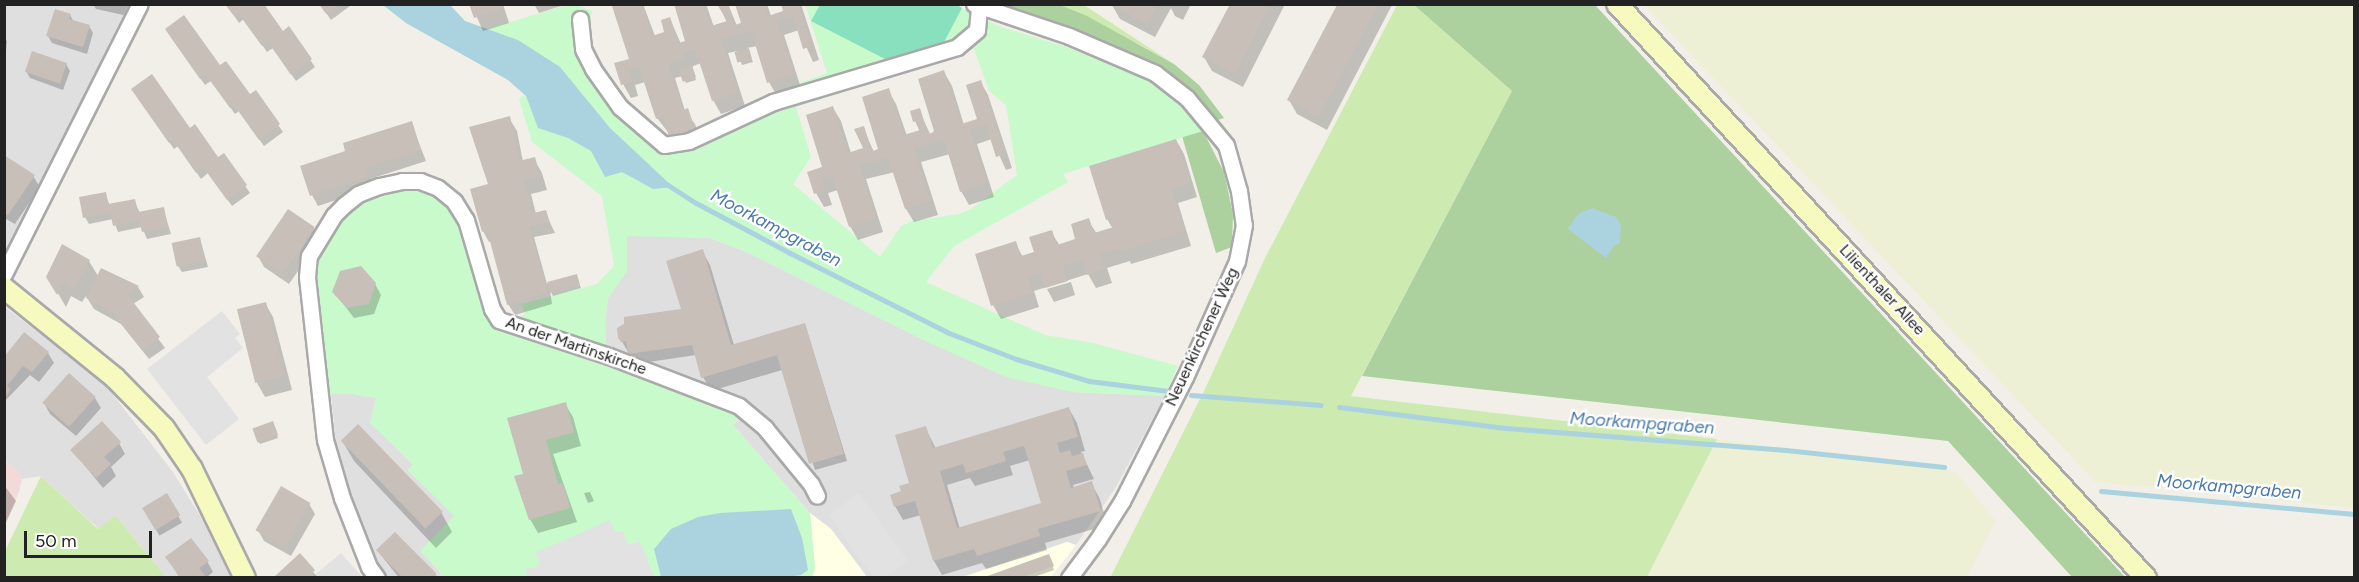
<!DOCTYPE html>
<html>
<head>
<meta charset="utf-8">
<style>
  body { margin:0 }
  #map { position:relative; width:2359px; height:582px; overflow:hidden; background:#f2efe9; font-family:Figtree,sans-serif }
  div>[style] { position:absolute }
  [style*='--x'] { left:calc(var(--x)*1px); top:calc(var(--y)*1px); width:calc(var(--w)*1px); rotate:calc(var(--a)*1deg) }
  .residential>* { inset:0; background:#e0dfdf }
  .commercial>* { inset:0; background:#f2dad9 }
  .education>* { inset:0; background:#ffffe5 }
  .farmland>* { inset:0; background:#eef0d5 }
  .grass>* { inset:0; background:#cdebb0 }
  .forest>* { inset:0; background:#add19e }
  .park>* { inset:0; background:#c8facc }
  .pitch>* { inset:0; background:#88e0be }
  .parking>* { inset:0; background:#e2e2e2 }
  .water>* { inset:0; background:#aad3df }
  .shadow>* { inset:0; background:#0003; transform-origin:0 0 }
  .stream>* { height:5px; margin:-2.5px; padding:0 2.5px; transform-origin:2.5px; border-radius:2.5px; background:#aad3df }
  .building>* { inset:0; background:#c7bfb8; transform-origin:0 0 }
  .roads { filter:drop-shadow(2px 0 #a9a9a9) drop-shadow(-2px 0 #a9a9a9) drop-shadow(0 2px #a9a9a9) drop-shadow(0 -2px #a9a9a9) }
  .street>* { height:15px; margin:-7.5px; padding:0 7.5px; transform-origin:7.5px; border-radius:7.5px; background:#fff }
  .secondary>* { height:20px; margin:-10px; padding:0 10px; transform-origin:10px; border-radius:10px; background:#f7fabf }
  span { translate:-50% -50%; white-space:nowrap; text-align:center; line-height:1.15; -webkit-text-stroke:4.5px #fff; paint-order:stroke }
  .street-label { font-size:16px; color:#222 }
  .water-label { font-size:18px; color:#4a7aab; font-style:italic }
  .frame { position:absolute; inset:0; border:6px solid #222; pointer-events:none }
  .scale { position:absolute; left:24px; top:531px; width:128px; height:27px; box-sizing:border-box; border:3px solid #222; border-top:0; padding-left:8px; font-size:18px; line-height:21px; white-space:nowrap; color:#222; -webkit-text-stroke:4px #fff; paint-order:stroke }
</style>
</head>
<body>
<div id="map">
  <div class="residential">
    <i style="clip-path:polygon(5px 5px,128px 5px,5px 256px)"></i>
    <i style="clip-path:polygon(627px 235px,710px 238px,749px 253px,932px 344px,1072px 392px,1165px 396px,1116px 487px,1076px 545px,1067px 542px,961px 577px,867px 577px,831px 529px,810px 513px,733px 425px,742px 417px,709px 401px,607px 364px,605px 325px,608px 298px,627px 271px)"></i>
    <i style="clip-path:polygon(5px 307px,91px 373px,111px 392px,173px 472px,207px 527px,230px 577px,166px 577px,115px 515px,99px 529px,41px 476px,22px 479px,19px 473px,5px 460px)"></i>
    <i style="clip-path:polygon(331px 394px,353px 394px,376px 398px,371px 423px,414px 465px,408px 470px,455px 516px,421px 551px,441px 573px,439px 577px,387px 577px,383px 573px,369px 543px,338px 464px)"></i>
  </div>
  <div class="commercial">
    <i style="clip-path:polygon(5px 460px,19px 473px,22px 479px,19px 492px,5px 523px)"></i>
  </div>
  <div class="education">
    <i style="clip-path:polygon(810px 513px,831px 529px,867px 577px,812px 577px,815px 568px)"></i>
    <i style="clip-path:polygon(1067px 542px,1076px 545px,1051px 577px,961px 578px)"></i>
  </div>
  <div class="farmland">
    <i style="clip-path:polygon(1644px 5px,2354px 5px,2354px 508px,2095px 482px)"></i>
    <i style="clip-path:polygon(1717px 439px,1956px 472px,1996px 521px,1967px 577px,1647px 577px)"></i>
  </div>
  <div class="grass">
    <i style="clip-path:polygon(1060px 5px,1084px 5px,1174px 64px,1146px 48px)"></i>
    <i style="clip-path:polygon(1397px 5px,1414px 5px,1512px 91px,1351px 396px,1717px 439px,1647px 577px,1110px 578px,1205px 389px,1265px 258px)"></i>
    <i style="clip-path:polygon(41px 476px,98px 529px,115px 515px,166px 577px,5px 577px,5px 551px)"></i>
  </div>
  <div class="forest">
    <i style="clip-path:polygon(1000px 5px,1060px 5px,1087px 16px,1174px 64px,1199px 85px,1224px 118px,1215px 121px,1188px 89px,1161px 70px,1056px 22px)"></i>
    <i style="clip-path:polygon(1414px 5px,1595px 5px,2125px 577px,2072px 577px,1948px 441px,1362px 376px,1512px 91px)"></i>
    <i style="clip-path:polygon(1203px 131px,1224px 172px,1233px 214px,1232px 247px,1216px 253px,1182px 136px)"></i>
  </div>
  <div class="park">
    <i style="clip-path:polygon(evenodd,805px 4px,955px 5px,999px 26px,1066px 47px,1149px 80px,1178px 102px,1203px 131px,1063px 174px,1068px 182px,954px 246px,926px 282px,1045px 335px,1093px 343px,1178px 366px,1165px 396px,1072px 392px,1006px 377px,932px 344px,749px 253px,710px 238px,627px 236px,627px 271px,608px 298px,605px 324px,607px 364px,709px 401px,742px 416px,733px 425px,810px 513px,815px 568px,812px 577px,652px 577px,639px 541px,628px 545px,535px 553px,540px 562px,536px 567px,527px 569px,527px 577px,439px 577px,441px 572px,420px 551px,454px 516px,408px 470px,413px 464px,370px 423px,376px 398px,353px 394px,324px 394px,313px 266px,319px 247px,341px 214px,359px 200px,390px 188px,413px 186px,439px 197px,455px 215px,464px 235px,486px 316px,498px 328px,525px 314px,522px 304px,597px 284px,614px 266px,602px 196px,532px 142px,519px 99px,525px 95px,508px 80px,406px 23px,383px 5px,450px 5px,465px 21px,487px 29px,567px 5px,577px 5px,592px 11px,588px 37px,594px 58px,624px 100px,665px 140px,684px 137px,752px 101px,827px 73px,805px 4px,974px 49px,989px 91px,1006px 105px,1017px 175px,971px 209px,959px 214px,912px 221px,901px 226px,880px 257px,793px 184px,811px 157px,796px 107px,974px 49px)"></i>
  </div>
  <div class="pitch">
    <i style="clip-path:polygon(955px 4px,962px 8px,943px 44px,889px 61px,811px 21px,820px 5px)"></i>
  </div>
  <div class="parking">
    <i style="clip-path:polygon(222px 311px,240px 334px,235px 338px,243px 348px,207px 377px,239px 419px,206px 445px,147px 369px)"></i>
    <i style="clip-path:polygon(859px 493px,908px 561px,885px 577px,873px 577px,829px 515px)"></i>
    <i style="clip-path:polygon(610px 520px,615px 532px,623px 531px,628px 545px,640px 541px,654px 577px,527px 577px,526px 569px,536px 567px,540px 562px,535px 553px)"></i>
    <i style="clip-path:polygon(341px 553px,362px 577px,312px 577px)"></i>
  </div>
  <div class="water">
    <i style="clip-path:polygon(383px 5px,450px 5px,465px 21px,518px 40px,560px 67px,610px 128px,673px 187px,653px 189px,622px 172px,605px 177px,591px 151px,568px 138px,538px 128px,526px 96px,508px 80px,406px 23px)"></i>
    <i style="clip-path:polygon(1592px 208px,1616px 217px,1621px 226px,1620px 243px,1614px 246px,1606px 258px,1568px 229px,1578px 214px)"></i>
    <i style="clip-path:polygon(791px 509px,802px 538px,808px 570px,801px 575px,780px 578px,661px 577px,654px 549px,671px 529px,698px 517px,720px 513px)"></i>
  </div>
  <div class="shadow">
    <i style="clip-path:polygon(93px 4px,135px 4px,130px 5px,128px 16px,96px 9px)"></i>
    <i style="clip-path:polygon(226px 4px,283px 33px,289px 29px,315px 67px,296px 81px,273px 48px,267px 52px,244px 19px,239px 23px)"></i>
    <i style="clip-path:polygon(320px 4px,349px 4px,350px 6px,331px 20px)"></i>
    <i style="clip-path:polygon(471px 4px,503px 4px,509px 23px,483px 31px)"></i>
    <i style="clip-path:polygon(534px 4px,564px 4px,564px 5px,539px 13px)"></i>
    <i style="clip-path:polygon(622px 4px,643px 4px,655px 36px,666px 33px,670px 19px,681px 44px,687px 42px,675px 4px,706px 4px,714px 27px,727px 23px,719px 4px,728px 4px,737px 26px,743px 24px,737px 4px,767px 4px,771px 16px,785px 12px,783px 4px,801px 4px,819px 60px,813px 62px,799px 30px,784px 35px,801px 88px,777px 96px,769px 82px,757px 46px,747px 48px,753px 62px,742px 65px,737px 51px,728px 53px,745px 106px,721px 114px,713px 100px,701px 63px,691px 67px,696px 80px,686px 83px,683px 76px,675px 78px,685px 111px,695px 124px,701px 143px,671px 136px,657px 118px,645px 82px,635px 85px,638px 96px,631px 98px,623px 84px,631px 60px)"></i>
    <i style="clip-path:polygon(1191px 4px,1183px 20px,1175px 16px,1171px 8px,1155px 37px,1120px 19px,1112px 5px)"></i>
    <i style="clip-path:polygon(1231px 4px,1285px 4px,1243px 87px,1212px 71px,1204px 57px)"></i>
    <i style="clip-path:polygon(1339px 4px,1392px 5px,1327px 130px,1297px 114px,1289px 100px)"></i>
    <i style="clip-path:polygon(70px 15px,74px 22px,89px 26px,93px 33px,87px 54px,52px 43px,48px 36px)"></i>
    <i style="clip-path:polygon(170px 36px,219px 67px,249px 96px,255px 92px,283px 132px,264px 146px,239px 111px,235px 114px,211px 81px,205px 85px)"></i>
    <i style="clip-path:polygon(4px 38px,7px 41px,5px 60px,4px 60px)"></i>
    <i style="clip-path:polygon(66px 64px,70px 71px,63px 90px,30px 78px,26px 71px)"></i>
    <i style="clip-path:polygon(944px 72px,952px 86px,964px 125px,979px 120px,980px 81px,988px 95px,1012px 168px,1006px 170px,992px 139px,977px 144px,994px 197px,969px 205px,961px 191px,950px 154px,921px 162px,938px 215px,914px 222px,906px 209px,895px 172px,866px 179px,883px 232px,858px 240px,850px 226px,838px 190px,828px 193px,832px 205px,824px 207px,816px 193px,824px 168px,833px 108px,841px 121px,851px 153px,865px 149px,863px 128px,874px 152px,880px 150px,888px 90px,896px 104px,907px 136px,920px 132px,911px 112px,919px 110px,930px 134px,936px 132px)"></i>
    <i style="clip-path:polygon(137px 97px,190px 130px,218px 159px,224px 155px,250px 193px,232px 206px,208px 173px,201px 179px,178px 146px,174px 149px)"></i>
    <i style="clip-path:polygon(509px 118px,517px 131px,523px 162px,534px 159px,542px 173px,547px 190px,531px 194px,536px 214px,545px 212px,555px 233px,534px 237px,547px 284px,576px 276px,581px 288px,553px 296px,550px 290px,552px 304px,515px 315px,508px 304px,492px 241px,489px 242px,483px 231px,490px 185px)"></i>
    <i style="clip-path:polygon(411px 123px,426px 161px,370px 179px,373px 188px,318px 206px,312px 195px,347px 152px)"></i>
    <i style="clip-path:polygon(1176px 140px,1184px 154px,1197px 197px,1178px 203px,1191px 246px,1131px 264px,1130px 261px,1107px 268px,1112px 283px,1096px 288px,1088px 274px,1034px 291px,1039px 307px,1001px 319px,993px 305px,1015px 243px,1023px 257px,1036px 253px,1051px 232px,1060px 246px,1077px 240px,1088px 220px,1097px 234px,1113px 229px,1107px 219px)"></i>
    <i style="clip-path:polygon(4px 157px,33px 176px,40px 187px,15px 224px,4px 218px)"></i>
    <i style="clip-path:polygon(105px 193px,110px 206px,134px 201px,140px 213px,163px 208px,171px 234px,147px 239px,142px 227px,118px 232px,113px 219px,89px 224px,85px 217px)"></i>
    <i style="clip-path:polygon(314px 228px,320px 239px,289px 284px,264px 267px,258px 256px)"></i>
    <i style="clip-path:polygon(200px 239px,208px 267px,182px 272px,178px 266px)"></i>
    <i style="clip-path:polygon(702px 251px,710px 265px,734px 345px,805px 324px,847px 461px,815px 470px,782px 370px,711px 391px,703px 377px,696px 355px,635px 364px,620px 338px,683px 316px)"></i>
    <i style="clip-path:polygon(89px 261px,98px 276px,101px 270px,138px 287px,144px 297px,133px 304px,165px 348px,149px 359px,121px 324px,94px 309px,86px 296px,82px 302px,71px 296px,66px 307px,48px 276px)"></i>
    <i style="clip-path:polygon(1071px 282px,1075px 295px,1054px 302px,1047px 289px)"></i>
    <i style="clip-path:polygon(375px 284px,381px 295px,374px 314px,354px 318px,334px 292px)"></i>
    <i style="clip-path:polygon(265px 303px,273px 317px,292px 390px,265px 397px,257px 383px)"></i>
    <i style="clip-path:polygon(48px 353px,54px 363px,39px 382px,30px 375px,4px 402px,4px 359px)"></i>
    <i style="clip-path:polygon(95px 398px,101px 408px,76px 436px,50px 414px,44px 403px)"></i>
    <i style="clip-path:polygon(565px 404px,573px 417px,581px 446px,553px 454px,577px 522px,538px 533px,530px 519px,525px 475px)"></i>
    <i style="clip-path:polygon(evenodd,1069px 409px,1077px 423px,1085px 451px,1081px 452px,1094px 479px,1073px 485px,1074px 488px,1091px 483px,1099px 497px,1108px 525px,1045px 543px,1047px 550px,986px 569px,982px 563px,942px 575px,934px 561px,921px 515px,903px 520px,895px 506px,903px 492px,911px 484px,925px 427px,936px 449px,1069px 409px,1030px 460px,1043px 504px,960px 529px,947px 485px,970px 478px,975px 486px,1013px 475px,1010px 466px,1030px 460px)"></i>
    <i style="clip-path:polygon(274px 426px,278px 438px,260px 444px,258px 441px)"></i>
    <i style="clip-path:polygon(358px 426px,441px 512px,452px 532px,436px 548px,354px 461px,343px 442px)"></i>
    <i style="clip-path:polygon(119px 443px,125px 454px,111px 467px,116px 476px,103px 488px,72px 450px)"></i>
    <i style="clip-path:polygon(4px 485px,16px 501px,4px 527px)"></i>
    <i style="clip-path:polygon(590px 492px,594px 501px,588px 503px,584px 493px)"></i>
    <i style="left:166px;top:495px;width:32px;height:26px;rotate:60deg"></i>
    <i style="clip-path:polygon(309px 504px,315px 514px,291px 556px,264px 541px,258px 530px)"></i>
    <i style="clip-path:polygon(378px 551px,435px 574px,437px 578px,399px 578px)"></i>
    <i style="clip-path:polygon(300px 555px,318px 578px,275px 578px)"></i>
    <i style="clip-path:polygon(167px 558px,207px 561px,213px 572px,206px 578px,180px 578px)"></i>
    <i style="clip-path:polygon(1050px 559px,1054px 570px,1031px 578px,986px 578px)"></i>
  </div>
  <div class="stream">
    <i style="--x:668;--y:185;--w:33;--a:33"></i>
    <i style="--x:696;--y:203;--w:106;--a:28"></i>
    <i style="--x:790;--y:253;--w:178;--a:26.7"></i>
    <i style="--x:949;--y:333;--w:72;--a:21.2"></i>
    <i style="--x:1016;--y:359;--w:76;--a:16.8"></i>
    <i style="--x:1089;--y:381;--w:80;--a:7.2"></i>
    <i style="--x:1191;--y:395;--w:130;--a:4.4"></i>
    <i style="--x:1339;--y:407;--w:168;--a:7.2"></i>
    <i style="--x:1506;--y:428;--w:281;--a:4.5"></i>
    <i style="--x:1786;--y:450;--w:159;--a:6.1"></i>
    <i style="--x:2101;--y:491;--w:254;--a:5.2"></i>
  </div>
  <div class="building">
    <i style="clip-path:polygon(225px 4px,264px 4px,283px 31px,289px 26px,312px 59px,291px 75px,268px 42px,262px 46px,238px 13px,234px 16px)"></i>
    <i style="clip-path:polygon(319px 4px,339px 4px,326px 14px)"></i>
    <i style="clip-path:polygon(469px 4px,501px 4px,502px 9px,474px 18px)"></i>
    <i style="clip-path:polygon(617px 4px,642px 4px,652px 36px,664px 32px,661px 20px,670px 17px,679px 43px,685px 41px,674px 4px,704px 4px,711px 26px,727px 21px,717px 4px,728px 4px,735px 25px,741px 23px,735px 4px,765px 4px,768px 16px,783px 11px,781px 4px,798px 4px,812px 46px,803px 49px,793px 16px,777px 21px,794px 74px,767px 83px,751px 31px,721px 39px,738px 92px,712px 101px,695px 49px,684px 53px,685px 58px,668px 64px,683px 110px,688px 108px,695px 129px,669px 137px,663px 116px,656px 119px,639px 67px,628px 71px,632px 82px,621px 85px,614px 63px,629px 59px,612px 6px)"></i>
    <i style="clip-path:polygon(1110px 4px,1158px 4px,1147px 24px)"></i>
    <i style="clip-path:polygon(1230px 4px,1271px 4px,1235px 74px,1202px 57px)"></i>
    <i style="clip-path:polygon(1337px 5px,1378px 5px,1319px 117px,1287px 100px)"></i>
    <i style="clip-path:polygon(55px 9px,71px 14px,69px 19px,90px 25px,83px 47px,46px 36px)"></i>
    <i style="clip-path:polygon(184px 15px,220px 65px,226px 61px,250px 94px,256px 90px,280px 124px,259px 140px,234px 105px,230px 108px,206px 75px,200px 79px,165px 29px)"></i>
    <i style="left:749px;top:48px;width:11px;height:15px;rotate:75deg"></i>
    <i style="left:32px;top:51px;width:37px;height:22px;rotate:19deg"></i>
    <i style="left:692px;top:65px;width:13px;height:14px;rotate:72deg"></i>
    <i style="clip-path:polygon(944px 70px,961px 124px,977px 119px,966px 85px,981px 80px,1005px 154px,996px 157px,986px 125px,970px 130px,987px 183px,960px 192px,944px 140px,914px 148px,931px 201px,905px 209px,888px 158px,859px 165px,876px 218px,849px 227px,832px 176px,821px 179px,825px 190px,814px 194px,807px 172px,822px 167px,806px 115px,833px 106px,848px 153px,863px 148px,854px 129px,864px 126px,872px 151px,876px 150px,878px 149px,862px 97px,889px 88px,904px 135px,920px 130px,917px 121px,913px 122px,910px 111px,920px 108px,928px 134px,932px 133px,934px 131px,918px 79px)"></i>
    <i style="clip-path:polygon(152px 74px,190px 128px,195px 124px,218px 157px,224px 153px,247px 185px,227px 200px,203px 167px,196px 173px,173px 140px,169px 143px,131px 89px)"></i>
    <i style="clip-path:polygon(510px 116px,519px 161px,535px 157px,540px 176px,524px 180px,533px 213px,546px 210px,550px 223px,529px 226px,548px 293px,507px 305px,487px 230px,482px 232px,470px 189px,488px 184px,469px 127px)"></i>
    <i style="clip-path:polygon(412px 121px,421px 150px,365px 168px,368px 177px,310px 196px,300px 166px,345px 151px,343px 143px)"></i>
    <i style="clip-path:polygon(1176px 139px,1190px 183px,1171px 189px,1185px 231px,1122px 251px,1121px 248px,1100px 254px,1105px 269px,1087px 275px,1082px 260px,1063px 266px,1068px 281px,1045px 288px,1040px 273px,1027px 277px,1032px 293px,991px 306px,975px 254px,1016px 241px,1021px 256px,1034px 252px,1029px 237px,1052px 230px,1057px 245px,1075px 239px,1071px 224px,1089px 218px,1094px 233px,1114px 227px,1111px 218px,1106px 220px,1089px 166px)"></i>
    <i style="clip-path:polygon(4px 155px,35px 175px,8px 215px,4px 212px)"></i>
    <i style="clip-path:polygon(106px 192px,108px 204px,135px 199px,138px 212px,164px 207px,168px 227px,142px 232px,139px 220px,113px 226px,110px 212px,83px 218px,79px 197px)"></i>
    <i style="left:288px;top:209px;width:32px;height:57px;rotate:34deg"></i>
    <i style="left:200px;top:237px;width:24px;height:29px;rotate:78deg"></i>
    <i style="clip-path:polygon(62px 244px,90px 260px,74px 289px,63px 283px,57px 295px,46px 277px)"></i>
    <i style="clip-path:polygon(703px 249px,731px 345px,805px 323px,844px 454px,809px 464px,777px 355px,701px 378px,692px 345px,628px 354px,626px 341px,621px 342px,618px 338px,617px 328px,624px 324px,624px 317px,681px 309px,666px 261px)"></i>
    <i style="clip-path:polygon(361px 266px,376px 283px,369px 304px,347px 308px,332px 292px,340px 271px)"></i>
    <i style="clip-path:polygon(101px 268px,139px 286px,127px 294px,160px 337px,142px 350px,113px 313px,86px 298px)"></i>
    <i style="left:577px;top:274px;width:11px;height:31px;rotate:75deg"></i>
    <i style="left:266px;top:302px;width:76px;height:30px;rotate:76deg"></i>
    <i style="clip-path:polygon(24px 332px,49px 352px,32px 372px,23px 366px,7px 386px,11px 389px,4px 398px,4px 357px)"></i>
    <i style="left:69px;top:373px;width:36px;height:40px;rotate:42deg"></i>
    <i style="clip-path:polygon(566px 402px,574px 432px,546px 440px,558px 484px,563px 483px,570px 508px,529px 520px,514px 476px,523px 474px,507px 418px)"></i>
    <i style="clip-path:polygon(evenodd,1069px 407px,1078px 437px,1057px 443px,1060px 453px,1070px 450px,1072px 456px,1083px 453px,1087px 465px,1066px 471px,1071px 488px,1092px 481px,1101px 511px,1038px 529px,1040px 536px,977px 556px,974px 549px,933px 561px,915px 501px,894px 507px,890px 495px,901px 491px,899px 486px,909px 483px,895px 435px,926px 426px,933px 448px,1069px 407px,1024px 446px,1041px 503px,957px 528px,940px 471px,963px 464px,966px 473px,1006px 461px,1003px 452px,1024px 446px)"></i>
    <i style="clip-path:polygon(102px 421px,121px 442px,104px 457px,111px 464px,96px 478px,70px 450px)"></i>
    <i style="left:273px;top:421px;width:15px;height:22px;rotate:70deg"></i>
    <i style="left:358px;top:424px;width:122px;height:24px;rotate:46deg"></i>
    <i style="left:281px;top:486px;width:34px;height:51px;rotate:30deg"></i>
    <i style="left:167px;top:493px;width:26px;height:29px;rotate:59deg"></i>
    <i style="clip-path:polygon(395px 532px,436px 573px,434px 578px,403px 578px,376px 550px)"></i>
    <i style="clip-path:polygon(191px 538px,209px 561px,199px 568px,207px 578px,181px 578px,165px 557px)"></i>
    <i style="clip-path:polygon(300px 553px,315px 570px,307px 578px,273px 578px)"></i>
    <i style="clip-path:polygon(1049px 554px,1054px 566px,1020px 578px,982px 578px)"></i>
  </div>
  <div class="roads">
    <div class="street">
      <i style="--x:974;--y:4;--w:100;--a:18.6"></i>
      <i style="--x:1069;--y:36;--w:94;--a:23.3"></i>
      <i style="--x:1155;--y:73;--w:41;--a:38"></i>
      <i style="--x:1187;--y:98;--w:61;--a:50.3"></i>
      <i style="--x:1226;--y:145;--w:48;--a:74.2"></i>
      <i style="--x:1239;--y:191;--w:34;--a:82"></i>
      <i style="--x:1244;--y:225;--w:37;--a:101"></i>
      <i style="--x:1237;--y:261;--w:127;--a:114.1"></i>
      <i style="--x:1185;--y:377;--w:139;--a:116.9"></i>
      <i style="--x:1122;--y:501;--w:45;--a:122.3"></i>
      <i style="--x:1098;--y:539;--w:49;--a:126.6"></i>
      <i style="--x:580;--y:19;--w:30;--a:84"></i>
      <i style="--x:583;--y:49;--w:22;--a:63"></i>
      <i style="--x:593;--y:69;--w:47;--a:54.6"></i>
      <i style="--x:620;--y:107;--w:58;--a:40.8"></i>
      <i style="--x:664;--y:145;--w:25;--a:-9"></i>
      <i style="--x:689;--y:141;--w:93;--a:-24.9"></i>
      <i style="--x:773;--y:102;--w:192;--a:-16.6"></i>
      <i style="--x:957;--y:47;--w:26;--a:-40"></i>
      <i style="--x:977;--y:30;--w:23;--a:-85"></i>
      <i style="--x:4;--y:274;--w:302;--a:-63.3"></i>
      <i style="--x:377;--y:578;--w:14;--a:-126"></i>
      <i style="--x:369;--y:567;--w:74;--a:-111.4"></i>
      <i style="--x:342;--y:498;--w:60;--a:-106.3"></i>
      <i style="--x:325;--y:440;--w:164;--a:-96.3"></i>
      <i style="--x:307;--y:277;--w:21;--a:-85"></i>
      <i style="--x:309;--y:256;--w:48;--a:-58.6"></i>
      <i style="--x:334;--y:215;--w:14;--a:-45"></i>
      <i style="--x:344;--y:205;--w:18;--a:-38"></i>
      <i style="--x:358;--y:194;--w:22;--a:-21"></i>
      <i style="--x:379;--y:186;--w:24;--a:-12"></i>
      <i style="--x:402;--y:181;--w:18;--a:0"></i>
      <i style="--x:420;--y:181;--w:19;--a:21"></i>
      <i style="--x:438;--y:188;--w:21;--a:39"></i>
      <i style="--x:454;--y:201;--w:22;--a:58"></i>
      <i style="--x:466;--y:220;--w:93;--a:73.7"></i>
      <i style="--x:492;--y:309;--w:13;--a:58"></i>
      <i style="--x:499;--y:320;--w:116;--a:18.1"></i>
      <i style="--x:609;--y:356;--w:139;--a:21"></i>
      <i style="--x:739;--y:406;--w:34;--a:40"></i>
      <i style="--x:765;--y:428;--w:72;--a:50.6"></i>
      <i style="--x:811;--y:484;--w:13;--a:63"></i>
    </div>
    <div class="secondary">
      <i style="--x:1617;--y:4;--w:781;--a:47.34"></i>
      <i style="--x:4;--y:288;--w:143;--a:39"></i>
      <i style="--x:115;--y:378;--w:70;--a:45.6"></i>
      <i style="--x:164;--y:428;--w:50;--a:55.7"></i>
      <i style="--x:192;--y:469;--w:121;--a:64.1"></i>
    </div>
  </div>
  <div class="street-label">
    <span style="left:1882px;top:290px;rotate:47deg">Lilienthaler Allee</span>
    <span style="left:1202px;top:337px;rotate:-65deg">Neuenkirchener Weg</span>
    <span style="left:576px;top:346px;rotate:19deg">An der Martinskirche</span>
  </div>
  <div class="water-label">
    <span style="left:776px;top:228px;rotate:28deg">Moorkampgraben</span>
    <span style="left:1642px;top:423px;rotate:4deg">Moorkampgraben</span>
    <span style="left:2229px;top:487px;rotate:5deg">Moorkampgraben</span>
  </div>
  <div class="frame"></div>
  <div class="scale">50 m</div>
</div>
</body>
</html>
